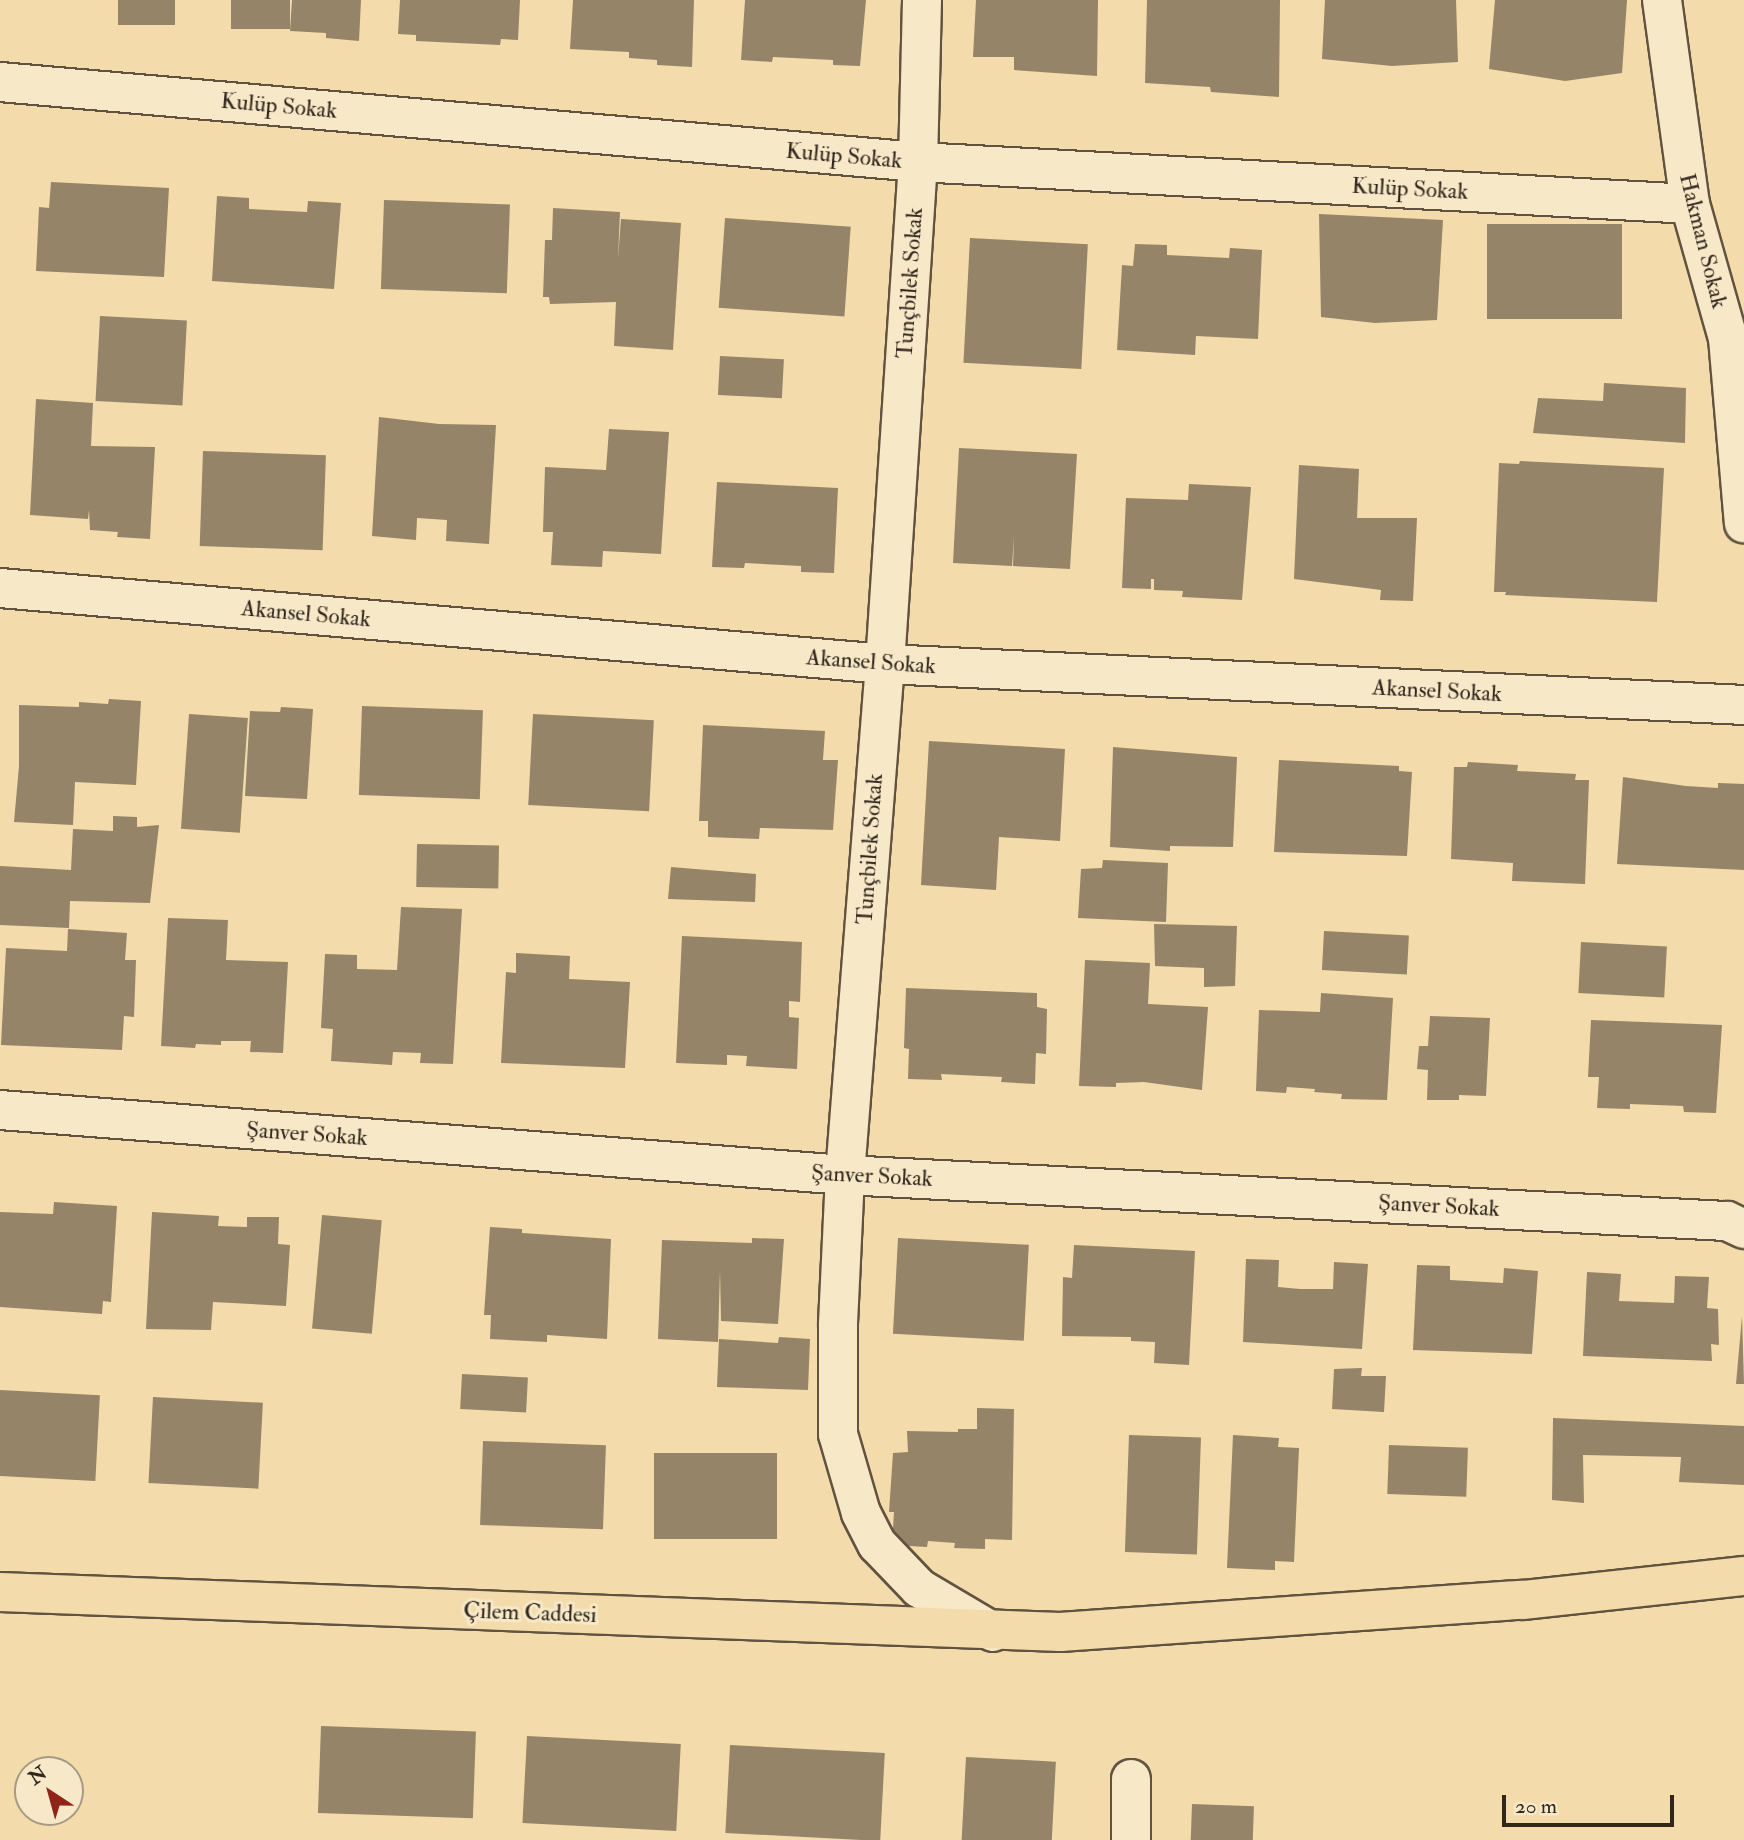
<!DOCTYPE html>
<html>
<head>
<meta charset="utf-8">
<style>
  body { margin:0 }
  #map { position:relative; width:1744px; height:1840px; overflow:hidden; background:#f3dbab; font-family:"IM FELL Double Pica",serif }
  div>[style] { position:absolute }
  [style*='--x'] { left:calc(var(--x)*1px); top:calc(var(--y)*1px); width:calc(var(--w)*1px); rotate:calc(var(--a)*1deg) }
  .building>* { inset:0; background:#958467; transform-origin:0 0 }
  .roads { filter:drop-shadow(2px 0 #615340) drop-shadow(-2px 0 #615340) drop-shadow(0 2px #615340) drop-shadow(0 -2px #615340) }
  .minor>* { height:38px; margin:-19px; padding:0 19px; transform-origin:19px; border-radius:19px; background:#f7e8c8 }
  .major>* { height:38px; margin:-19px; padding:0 19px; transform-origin:19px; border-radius:19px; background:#f3dbab }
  span { translate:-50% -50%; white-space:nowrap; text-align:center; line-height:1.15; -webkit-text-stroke:6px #f7e8c8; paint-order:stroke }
  .street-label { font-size:23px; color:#30261d }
  .north { position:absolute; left:14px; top:1756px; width:70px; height:70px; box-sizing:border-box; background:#f7e8c8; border:2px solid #a79a84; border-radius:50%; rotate:324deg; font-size:19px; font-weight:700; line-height:28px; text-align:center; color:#30261d }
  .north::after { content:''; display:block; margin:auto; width:24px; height:32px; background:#8f2418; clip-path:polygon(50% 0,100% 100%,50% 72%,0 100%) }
  .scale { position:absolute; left:1502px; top:1795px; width:172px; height:32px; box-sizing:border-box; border:4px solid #30261d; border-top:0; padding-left:9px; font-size:21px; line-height:24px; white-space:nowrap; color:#30261d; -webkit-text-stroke:5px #f7e8c8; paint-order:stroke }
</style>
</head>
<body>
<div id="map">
  <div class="building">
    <i style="left:118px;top:0;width:57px;height:25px"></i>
    <i style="left:231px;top:0;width:59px;height:29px"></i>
    <i style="clip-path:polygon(292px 0,361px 0,359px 41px,326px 38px,326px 33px,290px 31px)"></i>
    <i style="clip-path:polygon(400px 0,520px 0,518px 40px,501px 39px,500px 45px,416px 41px,416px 35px,398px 34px)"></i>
    <i style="clip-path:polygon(573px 0,694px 0,692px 67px,657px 65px,657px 60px,629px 58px,629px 52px,570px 49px)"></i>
    <i style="clip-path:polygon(745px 0,866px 0,860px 66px,833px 65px,833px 60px,773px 57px,772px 62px,741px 60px)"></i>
    <i style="clip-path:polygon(976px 0,1098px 0,1097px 76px,1014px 70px,1014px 57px,973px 57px)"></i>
    <i style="clip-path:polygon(1147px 0,1280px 0,1279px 97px,1211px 92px,1210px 87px,1145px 83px)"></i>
    <i style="clip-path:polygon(1325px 0,1456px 0,1458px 62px,1392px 66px,1322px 59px)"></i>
    <i style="clip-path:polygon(1495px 0,1627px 0,1622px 73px,1565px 81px,1489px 69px)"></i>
    <i style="clip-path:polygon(51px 182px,169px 188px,164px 277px,36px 271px,39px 207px,49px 208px)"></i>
    <i style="clip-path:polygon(217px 196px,249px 198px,249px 209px,307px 212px,308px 201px,341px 203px,334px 289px,212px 281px)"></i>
    <i style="left:384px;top:200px;width:126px;height:89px;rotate:2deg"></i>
    <i style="clip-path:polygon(553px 208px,620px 212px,618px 259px,621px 219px,681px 223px,673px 350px,614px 346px,616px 302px,550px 304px,549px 297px,543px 297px,545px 240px,552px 240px)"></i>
    <i style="clip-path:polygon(1319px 214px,1443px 220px,1437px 320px,1375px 323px,1321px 317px)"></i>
    <i style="left:725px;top:218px;width:126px;height:90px;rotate:4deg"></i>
    <i style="left:1487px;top:224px;width:135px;height:95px"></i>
    <i style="left:970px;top:238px;width:118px;height:125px;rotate:3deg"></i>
    <i style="clip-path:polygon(1135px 244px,1167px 245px,1167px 255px,1229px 258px,1230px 248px,1262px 250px,1258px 339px,1196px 336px,1195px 355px,1117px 350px,1122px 265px,1133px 266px)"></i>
    <i style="left:100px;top:316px;width:87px;height:85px;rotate:3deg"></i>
    <i style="left:720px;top:356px;width:64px;height:39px;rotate:3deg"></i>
    <i style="clip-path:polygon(1604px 383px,1686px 388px,1685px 443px,1533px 433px,1538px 398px,1603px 401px)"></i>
    <i style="clip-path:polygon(36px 399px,93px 403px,91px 446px,155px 447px,150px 539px,117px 537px,118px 532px,90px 530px,89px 510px,88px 519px,30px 515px)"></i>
    <i style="clip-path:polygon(379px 417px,439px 424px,496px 425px,489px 544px,446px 541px,447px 520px,417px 518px,416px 540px,372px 536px)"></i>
    <i style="clip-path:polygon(609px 429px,669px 432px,661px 554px,603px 551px,602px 567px,551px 565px,553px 532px,543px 532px,545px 467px,606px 470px)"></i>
    <i style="clip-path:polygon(959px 448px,1077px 454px,1070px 569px,1013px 566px,1014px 536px,1012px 566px,953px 563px)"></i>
    <i style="left:203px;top:451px;width:123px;height:95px;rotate:2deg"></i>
    <i style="clip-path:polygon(1520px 461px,1664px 468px,1657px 602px,1505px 595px,1506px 592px,1494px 592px,1499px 463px,1519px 464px)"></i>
    <i style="clip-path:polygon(1299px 465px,1359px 469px,1357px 518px,1417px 518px,1413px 601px,1380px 600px,1381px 590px,1294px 579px)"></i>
    <i style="clip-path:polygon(717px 482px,838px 488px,834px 573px,801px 572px,801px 566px,745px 563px,744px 568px,712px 567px)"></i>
    <i style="clip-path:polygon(1189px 484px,1251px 487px,1242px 600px,1182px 597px,1183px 591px,1154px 590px,1154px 579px,1151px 579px,1151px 589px,1122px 588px,1126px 498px,1188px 500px)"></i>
    <i style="clip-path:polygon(109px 699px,141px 701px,136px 785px,75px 782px,73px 825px,14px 822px,19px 766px,19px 705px,79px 707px,79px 702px,108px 704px)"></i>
    <i style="left:362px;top:706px;width:121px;height:89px;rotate:2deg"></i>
    <i style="clip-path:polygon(281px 707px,313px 709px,307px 799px,245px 796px,250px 711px,280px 712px)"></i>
    <i style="left:189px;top:714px;width:59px;height:115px;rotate:4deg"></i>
    <i style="left:533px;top:714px;width:121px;height:91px;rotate:3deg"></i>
    <i style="clip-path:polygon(703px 725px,825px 731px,823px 760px,838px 760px,833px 830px,760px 828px,759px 839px,708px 837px,708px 821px,699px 821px)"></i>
    <i style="clip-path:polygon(929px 741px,1065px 749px,1060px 841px,999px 837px,996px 890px,921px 885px)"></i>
    <i style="clip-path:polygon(1113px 747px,1237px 757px,1233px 847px,1170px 846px,1170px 851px,1110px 847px)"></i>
    <i style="clip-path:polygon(1279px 760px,1399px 766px,1399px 771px,1412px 772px,1407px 856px,1274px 852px)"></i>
    <i style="clip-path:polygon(1468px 762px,1518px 765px,1517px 771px,1576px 774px,1575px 780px,1589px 780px,1585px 884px,1512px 881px,1513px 863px,1451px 859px,1454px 767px,1467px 767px)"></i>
    <i style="clip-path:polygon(1623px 777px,1686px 786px,1718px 788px,1718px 783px,1744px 784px,1744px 870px,1617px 864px)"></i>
    <i style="clip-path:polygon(113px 816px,137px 817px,137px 827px,159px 825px,150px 903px,70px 901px,69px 928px,0 925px,0 866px,71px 870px,73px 829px,113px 831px)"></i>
    <i style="left:417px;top:844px;width:82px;height:43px;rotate:1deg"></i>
    <i style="clip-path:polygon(1103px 860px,1168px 863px,1166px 922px,1078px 918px,1081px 869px,1102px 868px)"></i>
    <i style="clip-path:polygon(671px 867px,756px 874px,755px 902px,668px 899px)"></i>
    <i style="clip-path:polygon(401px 907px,462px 909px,453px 1064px,420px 1063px,421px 1053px,393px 1052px,392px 1065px,331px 1061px,333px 1029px,321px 1028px,325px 954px,357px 955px,357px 969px,397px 970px)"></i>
    <i style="clip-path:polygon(168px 918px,228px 920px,226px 960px,288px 962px,283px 1053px,250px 1052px,251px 1041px,221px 1041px,221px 1045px,196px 1044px,195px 1048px,161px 1046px)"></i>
    <i style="clip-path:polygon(1154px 924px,1237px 926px,1235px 986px,1204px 987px,1204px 968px,1155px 966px)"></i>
    <i style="clip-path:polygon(68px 929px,127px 933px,125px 960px,136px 960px,134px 1017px,124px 1016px,122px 1050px,1px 1045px,6px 948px,67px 951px)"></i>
    <i style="left:1324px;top:931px;width:85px;height:39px;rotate:3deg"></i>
    <i style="clip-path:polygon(682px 936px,802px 942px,800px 1002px,789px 1001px,789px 1017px,799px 1018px,797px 1069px,746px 1066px,747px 1056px,727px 1055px,727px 1065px,676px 1063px)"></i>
    <i style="left:1581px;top:942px;width:86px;height:51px;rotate:3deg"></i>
    <i style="clip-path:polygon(516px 953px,570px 956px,569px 979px,630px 982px,625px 1068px,501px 1063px,506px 972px,516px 973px)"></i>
    <i style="clip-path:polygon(1085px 960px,1150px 963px,1148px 1004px,1208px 1007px,1202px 1090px,1144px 1082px,1116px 1083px,1116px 1087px,1079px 1086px)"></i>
    <i style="clip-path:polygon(906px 988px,1037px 993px,1037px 1007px,1047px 1009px,1046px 1054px,1036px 1053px,1035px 1084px,1001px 1082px,1002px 1077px,941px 1074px,942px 1080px,908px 1079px,909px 1049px,904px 1048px)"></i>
    <i style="clip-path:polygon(1321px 993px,1393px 998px,1387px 1100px,1341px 1099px,1342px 1094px,1314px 1092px,1315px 1089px,1287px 1087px,1286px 1093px,1256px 1091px,1259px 1010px,1320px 1012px)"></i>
    <i style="clip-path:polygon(1430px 1016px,1490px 1018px,1486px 1096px,1459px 1095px,1459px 1100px,1427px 1100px,1428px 1070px,1417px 1069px,1419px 1046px,1428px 1046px)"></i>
    <i style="clip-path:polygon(1591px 1020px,1722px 1025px,1716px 1113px,1684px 1112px,1683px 1106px,1630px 1104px,1630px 1109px,1597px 1108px,1599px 1077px,1588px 1077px)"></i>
    <i style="clip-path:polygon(54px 1202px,117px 1206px,111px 1302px,103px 1301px,102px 1314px,0 1307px,0 1212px,53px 1214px)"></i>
    <i style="clip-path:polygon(152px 1212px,219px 1216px,218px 1226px,247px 1227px,247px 1217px,279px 1217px,278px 1244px,290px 1245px,286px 1306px,213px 1302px,211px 1330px,146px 1329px)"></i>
    <i style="left:322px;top:1215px;width:60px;height:114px;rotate:5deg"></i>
    <i style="clip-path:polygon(490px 1227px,522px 1229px,522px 1233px,611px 1239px,607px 1339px,547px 1335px,547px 1342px,490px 1339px,491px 1315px,484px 1315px)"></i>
    <i style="clip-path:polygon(752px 1238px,784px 1239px,778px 1324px,721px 1321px,720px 1270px,718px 1342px,658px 1339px,662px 1240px,752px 1243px)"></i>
    <i style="left:898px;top:1238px;width:131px;height:96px;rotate:3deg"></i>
    <i style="clip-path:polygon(1074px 1245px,1195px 1251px,1189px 1365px,1154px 1363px,1155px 1342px,1131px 1341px,1131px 1337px,1062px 1336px,1063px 1277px,1072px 1278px)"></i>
    <i style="clip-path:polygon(1246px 1259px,1279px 1260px,1278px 1287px,1300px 1289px,1333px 1289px,1334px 1262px,1368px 1264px,1362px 1349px,1243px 1342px)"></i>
    <i style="clip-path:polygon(1417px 1265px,1450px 1266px,1450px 1280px,1503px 1283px,1504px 1268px,1538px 1271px,1532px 1354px,1413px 1350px)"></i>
    <i style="clip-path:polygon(1587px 1272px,1621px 1274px,1619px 1301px,1674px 1303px,1675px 1276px,1709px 1277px,1707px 1308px,1718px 1309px,1719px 1345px,1711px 1344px,1712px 1361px,1583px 1356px)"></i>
    <i style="clip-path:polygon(1742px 1316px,1744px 1384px,1736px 1384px)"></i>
    <i style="clip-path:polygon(779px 1337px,810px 1339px,808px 1390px,717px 1387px,719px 1339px,778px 1343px)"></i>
    <i style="clip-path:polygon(1362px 1368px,1361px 1376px,1386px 1376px,1384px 1412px,1332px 1409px,1334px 1369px)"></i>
    <i style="left:462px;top:1374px;width:66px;height:35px;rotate:3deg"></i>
    <i style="left:0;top:1390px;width:100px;height:86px;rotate:3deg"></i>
    <i style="left:153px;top:1397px;width:110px;height:86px;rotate:3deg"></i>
    <i style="clip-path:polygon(977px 1408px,1014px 1409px,1012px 1540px,985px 1539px,985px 1549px,954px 1548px,955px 1543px,928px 1541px,927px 1547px,892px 1545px,894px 1512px,889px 1512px,893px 1453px,908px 1452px,907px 1431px,958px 1432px,958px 1429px,977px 1429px)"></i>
    <i style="clip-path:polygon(1553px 1418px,1744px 1426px,1744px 1485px,1679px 1482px,1681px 1457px,1583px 1455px,1584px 1503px,1552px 1500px)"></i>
    <i style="left:1129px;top:1435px;width:72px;height:117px;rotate:2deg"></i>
    <i style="clip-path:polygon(1233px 1435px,1279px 1438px,1278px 1447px,1299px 1448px,1294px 1562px,1275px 1561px,1275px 1570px,1227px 1568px)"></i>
    <i style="left:483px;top:1441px;width:123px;height:84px;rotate:2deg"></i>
    <i style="left:1389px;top:1445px;width:79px;height:49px;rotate:2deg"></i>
    <i style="left:654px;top:1453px;width:123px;height:86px"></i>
    <i style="left:321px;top:1726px;width:155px;height:87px;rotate:2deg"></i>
    <i style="left:527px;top:1736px;width:154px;height:87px;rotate:3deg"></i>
    <i style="left:730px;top:1745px;width:155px;height:88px;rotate:3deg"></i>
    <i style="left:966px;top:1757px;width:90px;height:83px;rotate:3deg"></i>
    <i style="left:1192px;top:1804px;width:62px;height:36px;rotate:2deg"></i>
  </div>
  <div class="roads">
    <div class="minor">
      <i style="--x:922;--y:0;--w:162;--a:91.4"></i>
      <i style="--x:918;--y:162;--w:503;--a:93.76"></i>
      <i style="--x:885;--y:664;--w:513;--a:94.48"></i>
      <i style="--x:845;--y:1175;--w:151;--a:92.7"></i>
      <i style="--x:838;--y:1326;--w:108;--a:90"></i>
      <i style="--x:838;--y:1434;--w:82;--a:73.8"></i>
      <i style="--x:861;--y:1513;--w:35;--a:63"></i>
      <i style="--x:877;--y:1544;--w:61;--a:46.3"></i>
      <i style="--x:919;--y:1588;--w:86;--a:30.7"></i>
      <i style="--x:1662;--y:0;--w:206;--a:82.2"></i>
      <i style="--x:1690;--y:204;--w:139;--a:74.2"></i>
      <i style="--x:1728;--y:338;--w:186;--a:85.1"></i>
      <i style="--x:0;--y:82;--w:921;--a:4.98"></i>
      <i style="--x:918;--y:162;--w:773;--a:3.11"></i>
      <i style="--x:0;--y:588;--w:888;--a:4.91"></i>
      <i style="--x:885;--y:664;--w:860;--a:2.73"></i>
      <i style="--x:0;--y:1110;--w:847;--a:4.4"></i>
      <i style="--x:845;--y:1175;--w:883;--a:2.99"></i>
      <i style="--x:1727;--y:1221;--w:19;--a:25"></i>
      <i style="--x:1131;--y:1840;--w:61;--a:-90"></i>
    </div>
    <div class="major">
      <i style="--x:0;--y:1592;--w:1061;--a:2.16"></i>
      <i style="--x:1060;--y:1632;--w:464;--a:-4"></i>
      <i style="--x:1523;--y:1600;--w:222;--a:-6.2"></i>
    </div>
  </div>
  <div class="street-label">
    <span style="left:279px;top:106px;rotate:5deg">Kulüp Sokak</span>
    <span style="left:844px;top:156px;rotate:5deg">Kulüp Sokak</span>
    <span style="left:1410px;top:189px;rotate:3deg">Kulüp Sokak</span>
    <span style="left:1703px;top:241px;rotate:76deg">Hakman Sokak</span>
    <span style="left:910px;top:283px;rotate:-86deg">Tunçbilek Sokak</span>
    <span style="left:306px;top:614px;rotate:5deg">Akansel Sokak</span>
    <span style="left:871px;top:662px;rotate:4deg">Akansel Sokak</span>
    <span style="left:1437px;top:691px;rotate:3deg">Akansel Sokak</span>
    <span style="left:870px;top:849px;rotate:-86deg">Tunçbilek Sokak</span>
    <span style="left:307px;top:1134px;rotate:4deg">Şanver Sokak</span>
    <span style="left:872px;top:1176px;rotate:3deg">Şanver Sokak</span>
    <span style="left:1439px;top:1206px;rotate:3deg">Şanver Sokak</span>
    <span style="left:530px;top:1613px;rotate:2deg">Çilem Caddesi</span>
  </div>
  <div class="north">N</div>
  <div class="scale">20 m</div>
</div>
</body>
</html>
